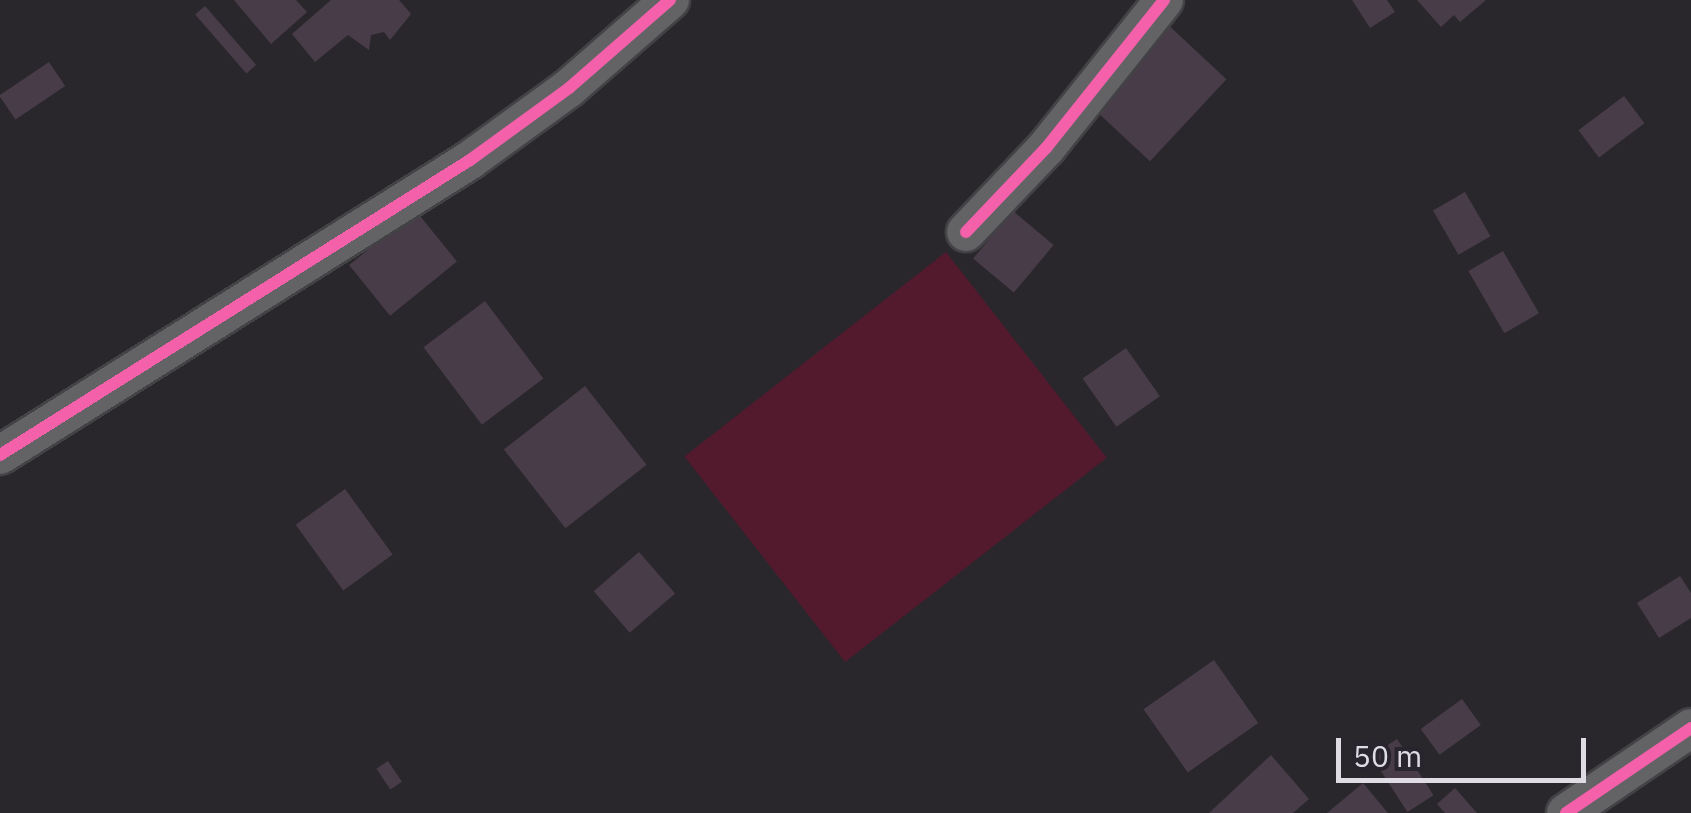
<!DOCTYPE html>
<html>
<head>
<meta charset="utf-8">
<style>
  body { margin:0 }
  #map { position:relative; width:1691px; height:813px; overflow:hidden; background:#29272c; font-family:"IBM Plex Sans",sans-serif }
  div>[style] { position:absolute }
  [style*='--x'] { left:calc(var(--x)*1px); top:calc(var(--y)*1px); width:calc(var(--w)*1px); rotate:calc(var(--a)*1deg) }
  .green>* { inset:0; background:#531a2d; transform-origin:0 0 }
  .building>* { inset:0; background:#493c49; transform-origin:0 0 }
  .roads { filter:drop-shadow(2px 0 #434245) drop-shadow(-2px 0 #434245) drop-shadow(0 2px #434245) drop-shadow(0 -2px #434245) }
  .street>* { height:38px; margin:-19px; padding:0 19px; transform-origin:19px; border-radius:19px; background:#636265 }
  .cycleway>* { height:12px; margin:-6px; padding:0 6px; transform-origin:6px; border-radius:6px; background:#f560ab }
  span { translate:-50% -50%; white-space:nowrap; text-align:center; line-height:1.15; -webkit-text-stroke:8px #28252e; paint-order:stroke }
  .scale { position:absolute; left:1336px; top:738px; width:250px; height:45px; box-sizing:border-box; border:5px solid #dfdde3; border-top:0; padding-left:12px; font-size:30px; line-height:35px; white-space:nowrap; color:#dfdde3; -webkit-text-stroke:8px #28252e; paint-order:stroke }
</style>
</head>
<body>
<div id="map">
  <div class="green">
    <i style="left:946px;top:252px;width:261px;height:332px;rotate:52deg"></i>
  </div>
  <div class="building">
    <i style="clip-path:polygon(234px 0,296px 0,307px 12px,271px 44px)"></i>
    <i style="clip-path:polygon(331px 0,399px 0,411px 14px,390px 40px,384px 32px,371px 35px,369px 50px,348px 35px,315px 62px,292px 34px)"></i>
    <i style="clip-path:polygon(1352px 0,1387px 0,1395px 12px,1370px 28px)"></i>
    <i style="clip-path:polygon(1417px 0,1486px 0,1460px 22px,1454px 15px,1441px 27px)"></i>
    <i style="left:205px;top:6px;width:78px;height:13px;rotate:49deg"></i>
    <i style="left:1165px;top:22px;width:84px;height:112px;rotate:43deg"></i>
    <i style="left:49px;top:62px;width:29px;height:60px;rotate:56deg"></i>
    <i style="left:1624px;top:96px;width:34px;height:57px;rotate:53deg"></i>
    <i style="left:1465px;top:192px;width:51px;height:37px;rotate:60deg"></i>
    <i style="left:416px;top:211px;width:65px;height:86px;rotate:51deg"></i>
    <i style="left:1013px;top:211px;width:53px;height:62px;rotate:40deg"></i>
    <i style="left:1503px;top:251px;width:72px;height:40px;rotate:60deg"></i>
    <i style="left:485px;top:301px;width:97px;height:77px;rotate:53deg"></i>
    <i style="left:1126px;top:348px;width:59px;height:53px;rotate:55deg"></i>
    <i style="left:585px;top:386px;width:100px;height:103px;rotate:52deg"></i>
    <i style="left:345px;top:489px;width:81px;height:61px;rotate:54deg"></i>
    <i style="left:639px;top:552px;width:55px;height:60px;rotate:49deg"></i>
    <i style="clip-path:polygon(1680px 576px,1691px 593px,1691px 618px,1659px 638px,1637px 603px)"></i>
    <i style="left:1214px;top:660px;width:77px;height:86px;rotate:55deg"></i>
    <i style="left:1462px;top:699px;width:32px;height:51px;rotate:54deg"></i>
    <i style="left:1397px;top:739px;width:67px;height:31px;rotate:57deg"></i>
    <i style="clip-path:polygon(1271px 755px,1309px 799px,1293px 813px,1209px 813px)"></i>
    <i style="left:388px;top:761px;width:25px;height:14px;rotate:56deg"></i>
    <i style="clip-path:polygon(1363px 783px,1388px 813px,1327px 813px)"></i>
    <i style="clip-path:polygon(1455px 788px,1477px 813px,1445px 813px,1437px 804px)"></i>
  </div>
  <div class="roads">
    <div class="street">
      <i style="--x:966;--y:232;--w:116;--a:-46.4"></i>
      <i style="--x:1046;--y:148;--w:189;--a:-51.4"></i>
      <i style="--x:0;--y:455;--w:555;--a:-32.11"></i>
      <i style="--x:470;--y:160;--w:122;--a:-36"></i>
      <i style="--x:569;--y:88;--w:134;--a:-41.1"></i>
      <i style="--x:1566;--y:813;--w:151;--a:-34.2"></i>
    </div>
  </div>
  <div class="cycleway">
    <i style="--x:966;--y:232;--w:116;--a:-46.4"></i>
    <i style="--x:1046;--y:148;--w:189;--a:-51.4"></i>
    <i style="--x:0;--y:455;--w:555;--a:-32.11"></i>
    <i style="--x:470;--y:160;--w:122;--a:-36"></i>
    <i style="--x:569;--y:88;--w:134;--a:-41.1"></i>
    <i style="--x:1566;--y:813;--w:151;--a:-34.2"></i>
  </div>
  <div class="scale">50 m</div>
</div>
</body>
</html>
